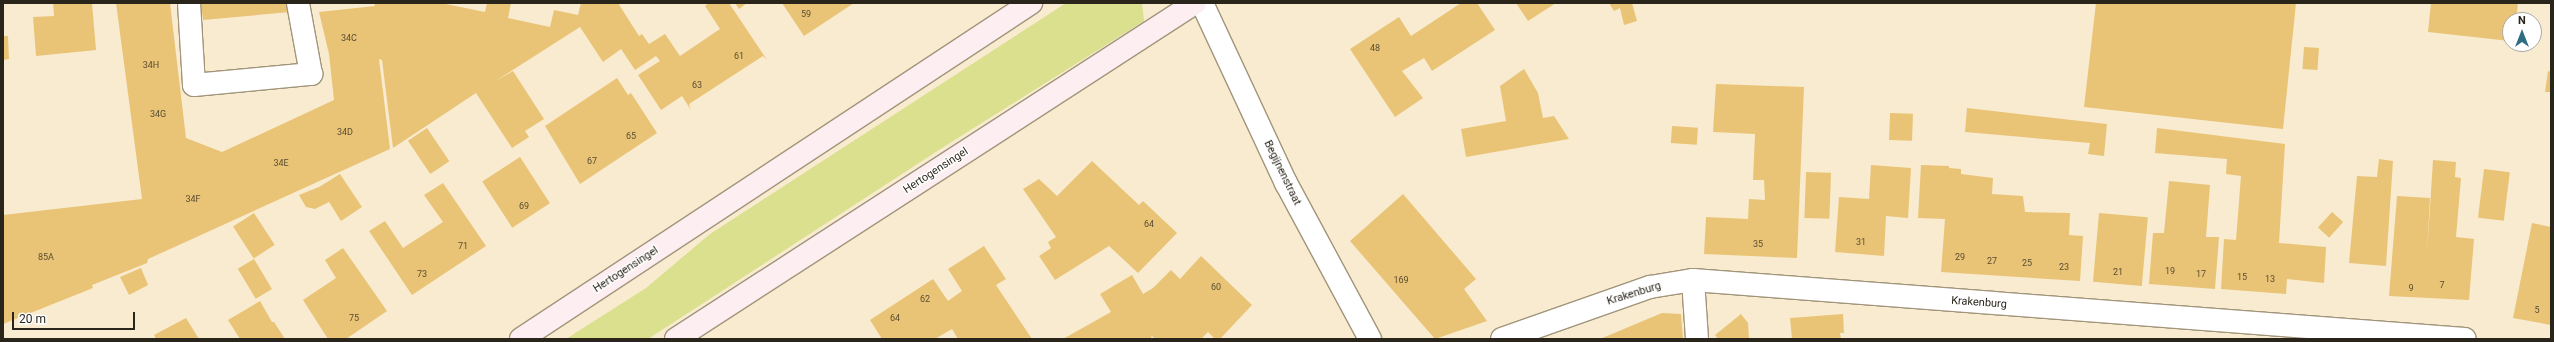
<!DOCTYPE html>
<html>
<head>
<meta charset="utf-8">
<style>
  body { margin:0 }
  #map { position:relative; width:2554px; height:342px; overflow:hidden; background:#f9ebcf; font-family:Roboto,sans-serif }
  div>[style] { position:absolute }
  [style*='--x'] { left:calc(var(--x)*1px); top:calc(var(--y)*1px); width:calc(var(--w)*1px); rotate:calc(var(--a)*1deg) }
  .green>* { inset:0; background:#dae08e }
  .building>* { inset:0; background:#e9c476; transform-origin:0 0 }
  .roads { filter:drop-shadow(1px 0 #a1947a) drop-shadow(-1px 0 #a1947a) drop-shadow(0 1px #a1947a) drop-shadow(0 -1px #a1947a) }
  .service>* { height:22px; margin:-11px; padding:0 11px; transform-origin:11px; border-radius:11px; background:#fff }
  .minor>* { height:22px; margin:-11px; padding:0 11px; transform-origin:11px; border-radius:11px; background:#fff }
  .secondary>* { height:22px; margin:-11px; padding:0 11px; transform-origin:11px; border-radius:11px; background:#fceef1 }
  span { translate:-50% -50%; white-space:nowrap; text-align:center; line-height:1.15; -webkit-text-stroke:3px #fff; paint-order:stroke }
  .number-label { font-size:9px; color:#5a4d32 }
  .number-label span { -webkit-text-stroke-width:0 }
  .street-label { font-size:11px; color:#2a251b }
  .frame { position:absolute; inset:0; border:4px solid #2a251b; pointer-events:none }
  .north { position:absolute; left:2502px; top:12px; width:40px; height:40px; box-sizing:border-box; background:#fff; border:1px solid #aaa8a4; border-radius:50%; rotate:0deg; font-size:11px; font-weight:700; line-height:16px; text-align:center; color:#2a251b }
  .north::after { content:''; display:block; margin:auto; width:14px; height:18px; background:#2e6d82; clip-path:polygon(50% 0,100% 100%,50% 72%,0 100%) }
  .scale { position:absolute; left:12px; top:312px; width:123px; height:18px; box-sizing:border-box; border:2px solid #2a251b; border-top:0; padding-left:5px; font-size:12px; line-height:14px; white-space:nowrap; color:#2a251b; -webkit-text-stroke:3px #fff; paint-order:stroke }
</style>
</head>
<body>
<div id="map">
  <div class="green">
    <i style="clip-path:polygon(1066px 3px,1142px 3px,1144px 21px,942px 148px,648px 339px,566px 339px,646px 288px,710px 234px)"></i>
  </div>
  <div class="building">
    <i style="clip-path:polygon(53px 3px,92px 3px,96px 50px,36px 56px,33px 17px,54px 16px)"></i>
    <i style="clip-path:polygon(116px 3px,170px 3px,186px 138px,222px 152px,334px 100px,329px 54px,319px 12px,375px 6px,374px 3px,441px 3px,485px 12px,487px 3px,511px 3px,508px 18px,550px 27px,554px 10px,578px 15px,581px 3px,618px 3px,639px 36px,642px 34px,649px 44px,665px 34px,680px 56px,720px 29px,705px 6px,709px 3px,729px 3px,767px 60px,763px 56px,689px 104px,691px 110px,682px 96px,661px 110px,638px 75px,660px 61px,656px 56px,635px 70px,621px 49px,603px 62px,580px 27px,494px 82px,513px 71px,544px 119px,525px 131px,529px 137px,512px 148px,476px 93px,393px 148px,382px 60px,379px 59px,390px 149px,148px 259px,147px 263px,92px 285px,93px 288px,3px 324px,3px 215px,142px 199px)"></i>
    <i style="clip-path:polygon(201px 3px,289px 3px,290px 12px,203px 20px)"></i>
    <i style="clip-path:polygon(735px 3px,747px 3px,739px 9px)"></i>
    <i style="clip-path:polygon(782px 3px,854px 3px,804px 36px)"></i>
    <i style="clip-path:polygon(1461px 3px,1477px 3px,1495px 30px,1432px 71px,1424px 58px,1402px 71px,1423px 98px,1395px 117px,1350px 49px,1399px 17px,1411px 36px)"></i>
    <i style="clip-path:polygon(1516px 3px,1556px 3px,1528px 21px)"></i>
    <i style="clip-path:polygon(1609px 3px,1632px 3px,1637px 21px,1624px 25px,1620px 8px,1614px 11px)"></i>
    <i style="clip-path:polygon(2096px 3px,2296px 3px,2283px 129px,2084px 107px)"></i>
    <i style="clip-path:polygon(2431px 3px,2518px 3px,2516px 20px,2510px 20px,2510px 41px,2428px 32px)"></i>
    <i style="clip-path:polygon(3px 36px,8px 36px,9px 59px,3px 60px)"></i>
    <i style="left:2304px;top:47px;width:15px;height:22px;rotate:4deg"></i>
    <i style="clip-path:polygon(1524px 69px,1538px 93px,1543px 118px,1554px 116px,1569px 139px,1466px 157px,1461px 129px,1506px 121px,1500px 86px)"></i>
    <i style="clip-path:polygon(2548px 71px,2551px 72px,2551px 92px,2545px 92px)"></i>
    <i style="clip-path:polygon(617px 78px,628px 95px,631px 93px,657px 133px,580px 184px,545px 126px)"></i>
    <i style="clip-path:polygon(1716px 84px,1804px 87px,1797px 258px,1704px 254px,1706px 217px,1748px 219px,1749px 199px,1765px 200px,1764px 180px,1753px 180px,1755px 134px,1713px 132px)"></i>
    <i style="clip-path:polygon(1967px 108px,2107px 124px,2104px 156px,2088px 154px,2090px 143px,1965px 132px)"></i>
    <i style="left:1890px;top:113px;width:23px;height:27px;rotate:2deg"></i>
    <i style="left:1672px;top:126px;width:26px;height:17px;rotate:4deg"></i>
    <i style="left:427px;top:128px;width:40px;height:23px;rotate:56deg"></i>
    <i style="clip-path:polygon(2157px 128px,2285px 144px,2279px 243px,2326px 247px,2324px 283px,2287px 279px,2286px 294px,2221px 289px,2224px 239px,2236px 240px,2241px 176px,2226px 174px,2227px 159px,2155px 153px)"></i>
    <i style="left:520px;top:157px;width:55px;height:45px;rotate:57deg"></i>
    <i style="clip-path:polygon(2379px 159px,2393px 161px,2386px 266px,2349px 263px,2357px 176px,2377px 177px)"></i>
    <i style="clip-path:polygon(2433px 160px,2456px 162px,2455px 177px,2461px 178px,2456px 237px,2474px 239px,2469px 300px,2389px 296px,2397px 196px,2430px 198px,2427px 255px)"></i>
    <i style="clip-path:polygon(1092px 161px,1139px 205px,1143px 201px,1177px 233px,1138px 273px,1109px 246px,1055px 280px,1039px 256px,1051px 248px,1048px 242px,1056px 237px,1023px 189px,1039px 179px,1057px 196px)"></i>
    <i style="clip-path:polygon(1871px 165px,1911px 168px,1908px 218px,1886px 216px,1884px 256px,1835px 252px,1839px 197px,1869px 199px)"></i>
    <i style="clip-path:polygon(1921px 165px,1949px 166px,1949px 168px,1961px 169px,1961px 174px,1993px 178px,1992px 194px,2023px 196px,2025px 212px,2070px 213px,2069px 235px,2083px 236px,2080px 281px,1941px 272px,1945px 219px,1918px 218px)"></i>
    <i style="left:2484px;top:169px;width:26px;height:49px;rotate:7deg"></i>
    <i style="left:1806px;top:172px;width:25px;height:46px;rotate:2deg"></i>
    <i style="clip-path:polygon(340px 174px,362px 207px,341px 221px,329px 202px,315px 209px,306px 207px,299px 195px,319px 187px)"></i>
    <i style="clip-path:polygon(2169px 181px,2210px 185px,2206px 237px,2219px 237px,2215px 289px,2149px 284px,2153px 233px,2164px 233px)"></i>
    <i style="clip-path:polygon(443px 183px,486px 246px,412px 295px,369px 231px,385px 221px,403px 248px,443px 222px,424px 195px)"></i>
    <i style="clip-path:polygon(1403px 194px,1476px 279px,1464px 289px,1487px 321px,1435px 339px,1350px 241px)"></i>
    <i style="left:2332px;top:212px;width:15px;height:21px;rotate:42deg"></i>
    <i style="left:254px;top:213px;width:38px;height:25px;rotate:57deg"></i>
    <i style="left:2099px;top:213px;width:49px;height:69px;rotate:5deg"></i>
    <i style="clip-path:polygon(2532px 223px,2551px 227px,2551px 325px,2513px 318px)"></i>
    <i style="clip-path:polygon(984px 246px,1006px 279px,996px 285px,1032px 339px,958px 339px,952px 329px,935px 339px,882px 339px,870px 320px,933px 279px,948px 301px,962px 291px,948px 269px)"></i>
    <i style="clip-path:polygon(343px 248px,387px 311px,346px 339px,328px 339px,303px 300px,336px 278px,325px 260px)"></i>
    <i style="clip-path:polygon(1201px 256px,1252px 305px,1220px 339px,1215px 339px,1208px 332px,1201px 339px,1155px 339px,1152px 336px,1150px 339px,1063px 339px,1111px 312px,1100px 294px,1132px 275px,1143px 294px,1153px 288px,1171px 270px,1180px 279px)"></i>
    <i style="left:254px;top:259px;width:35px;height:19px;rotate:59deg"></i>
    <i style="clip-path:polygon(141px 268px,148px 285px,129px 295px,120px 277px)"></i>
    <i style="clip-path:polygon(260px 301px,272px 322px,274px 322px,285px 339px,240px 339px,228px 320px)"></i>
    <i style="clip-path:polygon(1662px 313px,1681px 314px,1683px 339px,1600px 339px)"></i>
    <i style="clip-path:polygon(1741px 314px,1748px 323px,1749px 339px,1718px 339px,1715px 335px)"></i>
    <i style="clip-path:polygon(1843px 314px,1844px 333px,1840px 333px,1841px 339px,1792px 339px,1790px 318px)"></i>
    <i style="clip-path:polygon(186px 318px,199px 339px,156px 339px,154px 335px)"></i>
  </div>
  <div class="roads">
    <div class="service">
      <i style="--x:189;--y:3;--w:82;--a:86.5"></i>
      <i style="--x:194;--y:85;--w:118;--a:-5.4"></i>
      <i style="--x:311;--y:74;--w:72;--a:-100.4"></i>
      <i style="--x:1693;--y:280;--w:59;--a:86.1"></i>
    </div>
    <div class="minor">
      <i style="--x:1202;--y:3;--w:199;--a:65"></i>
      <i style="--x:1286;--y:183;--w:177;--a:61.7"></i>
      <i style="--x:1502;--y:339;--w:157;--a:-19.4"></i>
      <i style="--x:1650;--y:287;--w:44;--a:-9.2"></i>
      <i style="--x:1693;--y:280;--w:774;--a:4.37"></i>
    </div>
    <div class="secondary">
      <i style="--x:521;--y:339;--w:611;--a:-33.38"></i>
      <i style="--x:676;--y:339;--w:618;--a:-32.92"></i>
    </div>
  </div>
  <div class="number-label">
    <span style="left:806px;top:14px">59</span>
    <span style="left:349px;top:38px">34C</span>
    <span style="left:1375px;top:48px">48</span>
    <span style="left:739px;top:56px">61</span>
    <span style="left:151px;top:65px">34H</span>
    <span style="left:697px;top:85px">63</span>
    <span style="left:158px;top:114px">34G</span>
    <span style="left:345px;top:132px">34D</span>
    <span style="left:631px;top:136px">65</span>
    <span style="left:592px;top:161px">67</span>
    <span style="left:281px;top:163px">34E</span>
    <span style="left:193px;top:199px">34F</span>
    <span style="left:524px;top:206px">69</span>
    <span style="left:1149px;top:224px">64</span>
    <span style="left:1861px;top:242px">31</span>
    <span style="left:1758px;top:244px">35</span>
    <span style="left:463px;top:246px">71</span>
    <span style="left:46px;top:257px">85A</span>
    <span style="left:1960px;top:257px">29</span>
    <span style="left:1992px;top:261px">27</span>
    <span style="left:2027px;top:263px">25</span>
    <span style="left:2064px;top:267px">23</span>
    <span style="left:2170px;top:271px">19</span>
    <span style="left:2118px;top:272px">21</span>
    <span style="left:422px;top:274px">73</span>
    <span style="left:2201px;top:274px">17</span>
    <span style="left:2242px;top:277px">15</span>
    <span style="left:2270px;top:279px">13</span>
    <span style="left:1401px;top:280px">169</span>
    <span style="left:2442px;top:285px">7</span>
    <span style="left:1216px;top:287px">60</span>
    <span style="left:2411px;top:288px">9</span>
    <span style="left:925px;top:299px">62</span>
    <span style="left:2537px;top:310px">5</span>
    <span style="left:354px;top:318px">75</span>
    <span style="left:895px;top:318px">64</span>
  </div>
  <div class="street-label">
    <span style="left:936px;top:171px;rotate:-33deg">Hertogensingel</span>
    <span style="left:1282px;top:173px;rotate:64deg">Begijnenstraat</span>
    <span style="left:626px;top:270px;rotate:-33deg">Hertogensingel</span>
    <span style="left:1634px;top:294px;rotate:-17deg">Krakenburg</span>
    <span style="left:1979px;top:303px;rotate:4deg">Krakenburg</span>
  </div>
  <div class="frame"></div>
  <div class="north">N</div>
  <div class="scale">20 m</div>
</div>
</body>
</html>
